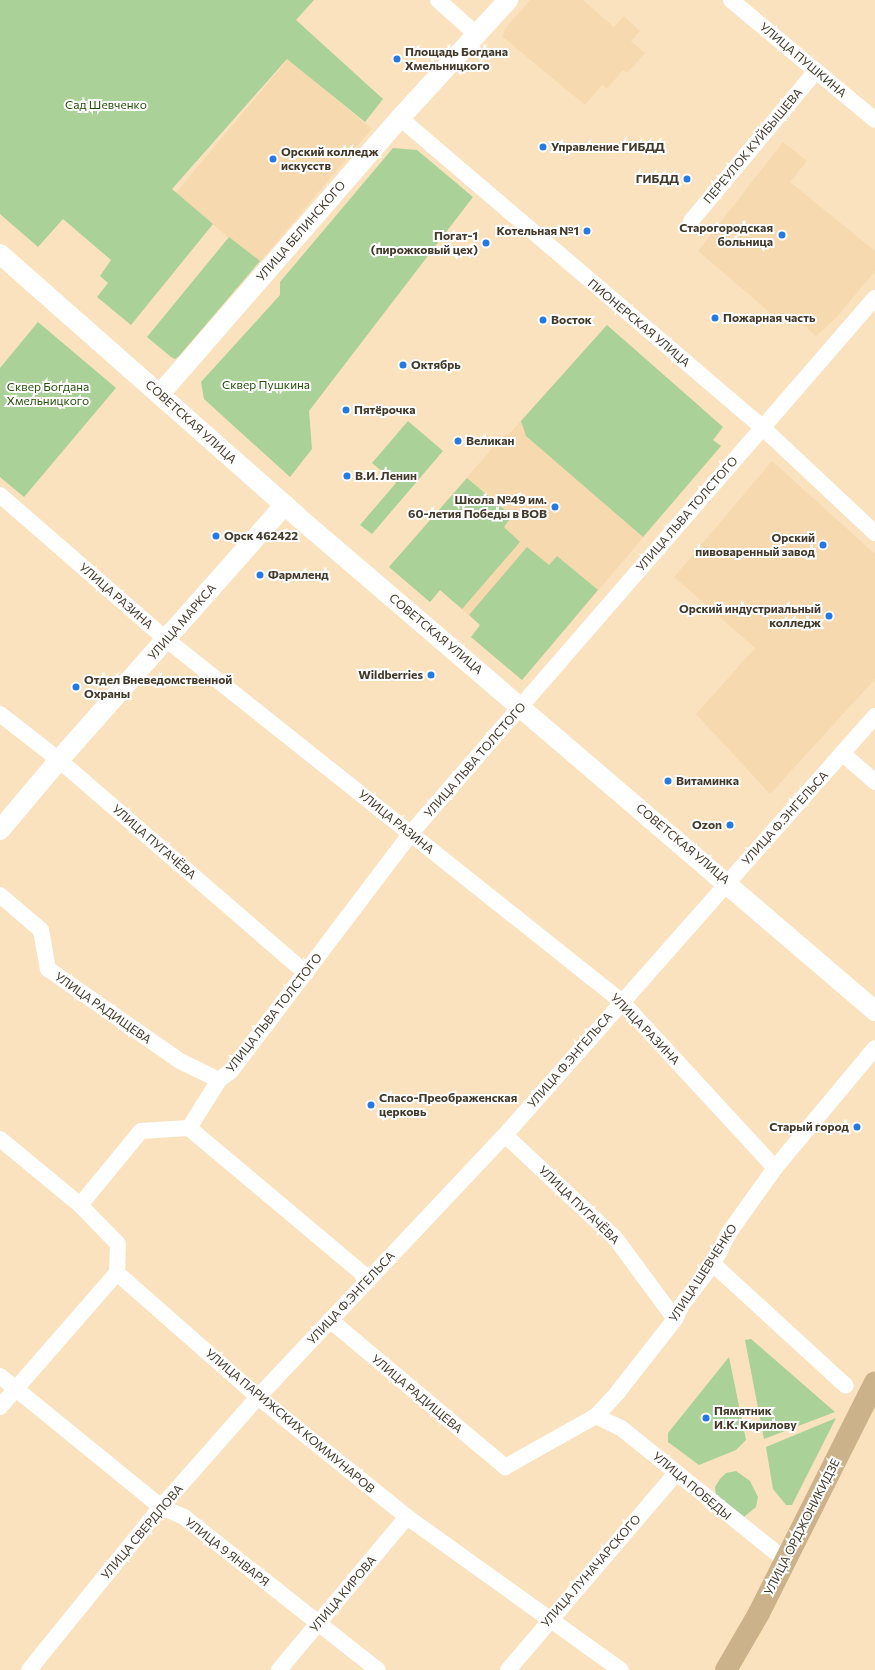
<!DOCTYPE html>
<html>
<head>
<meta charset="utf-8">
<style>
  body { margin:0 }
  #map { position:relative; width:875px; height:1670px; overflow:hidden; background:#fbe2bf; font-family:Commissioner,sans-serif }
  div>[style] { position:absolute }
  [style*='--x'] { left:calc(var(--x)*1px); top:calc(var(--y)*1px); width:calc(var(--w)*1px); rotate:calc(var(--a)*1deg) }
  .built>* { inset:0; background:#f6d9af; transform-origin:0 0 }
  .green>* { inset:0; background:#a9d198 }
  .minor>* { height:16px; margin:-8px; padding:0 8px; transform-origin:8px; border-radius:8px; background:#fff }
  .tertiary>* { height:20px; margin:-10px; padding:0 10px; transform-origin:10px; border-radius:10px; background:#fff }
  .primary>* { height:22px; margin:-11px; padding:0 11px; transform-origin:11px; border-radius:11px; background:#ccb28a }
  .dots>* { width:11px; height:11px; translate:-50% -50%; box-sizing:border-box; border:2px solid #fff; border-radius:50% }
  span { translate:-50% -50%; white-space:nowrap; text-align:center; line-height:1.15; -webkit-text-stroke:4px #fff; paint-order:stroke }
  .poi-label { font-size:12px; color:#42392b; font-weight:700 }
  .left { translate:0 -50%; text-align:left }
  .right { translate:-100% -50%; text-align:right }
  .street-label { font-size:12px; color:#42392b }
  .park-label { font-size:12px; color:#244f07 }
</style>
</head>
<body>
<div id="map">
  <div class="built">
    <i style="clip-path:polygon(530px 0,583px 0,614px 27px,624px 16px,640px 31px,631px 41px,645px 53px,627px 73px,623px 70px,607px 89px,602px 85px,585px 105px,503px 37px,504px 30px)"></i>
    <i style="left:288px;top:59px;width:109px;height:175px;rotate:40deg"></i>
    <i style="clip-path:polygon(783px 142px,807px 161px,790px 182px,875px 251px,875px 271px,837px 317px,816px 336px,790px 314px,782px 323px,698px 251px)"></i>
    <i style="clip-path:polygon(607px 325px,723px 427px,713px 440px,721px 446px,522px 680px,471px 637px,480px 625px,440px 590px,430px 602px,389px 567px,502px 437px,509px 434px)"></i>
    <i style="clip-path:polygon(772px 461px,875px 554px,875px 679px,770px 794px,696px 714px,755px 648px,674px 577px)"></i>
  </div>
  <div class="green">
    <i style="clip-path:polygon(0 0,314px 0,296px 20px,383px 99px,365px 122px,287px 59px,172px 189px,213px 224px,131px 325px,97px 297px,108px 283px,100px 276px,111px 260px,63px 219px,38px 247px,0 214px)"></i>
    <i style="clip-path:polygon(393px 148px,417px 150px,473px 197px,309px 411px,312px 449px,290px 477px,204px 399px,201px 382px,280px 295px,280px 282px)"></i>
    <i style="clip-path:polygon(229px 237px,260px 261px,179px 356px,175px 359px,171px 357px,147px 337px)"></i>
    <i style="clip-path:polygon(38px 322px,116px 388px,24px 497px,0 477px,0 368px)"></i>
    <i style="clip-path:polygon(607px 325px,723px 427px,713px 440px,721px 446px,643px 537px,526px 436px,521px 421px)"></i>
    <i style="clip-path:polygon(408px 421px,443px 451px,372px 534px,360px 525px,396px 483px,372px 463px)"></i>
    <i style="clip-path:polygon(467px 478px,512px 516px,504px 527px,520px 542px,462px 609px,440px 590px,430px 602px,389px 567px)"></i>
    <i style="clip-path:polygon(527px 547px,549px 565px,557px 556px,598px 590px,522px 680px,471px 637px,480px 625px,469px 615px)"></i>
    <i style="clip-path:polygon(751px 1339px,835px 1412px,764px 1439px,745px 1340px)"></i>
    <i style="clip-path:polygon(729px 1357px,746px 1440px,736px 1450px,699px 1465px,668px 1442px,668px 1433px)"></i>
    <i style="clip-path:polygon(836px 1418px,792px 1505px,786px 1505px,773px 1489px,766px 1447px)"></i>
    <i style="clip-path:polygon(736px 1471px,750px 1481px,758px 1497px,756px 1507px,744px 1517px,736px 1514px,716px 1496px,715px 1487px,720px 1479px,726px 1473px)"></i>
  </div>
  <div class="minor">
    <i style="--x:438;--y:0;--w:52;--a:41.9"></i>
    <i style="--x:731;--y:0;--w:187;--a:39.8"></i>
    <i style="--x:400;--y:118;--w:476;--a:40.5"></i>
    <i style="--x:762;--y:427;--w:155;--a:43.2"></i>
    <i style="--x:691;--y:221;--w:195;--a:-50.2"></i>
    <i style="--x:0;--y:495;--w:221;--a:41"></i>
    <i style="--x:167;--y:640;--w:580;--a:38.49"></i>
    <i style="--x:621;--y:1001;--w:227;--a:47.3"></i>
    <i style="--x:0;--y:714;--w:75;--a:37.9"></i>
    <i style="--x:59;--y:760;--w:326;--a:40.8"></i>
    <i style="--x:842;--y:753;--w:44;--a:41.3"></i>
    <i style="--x:0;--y:895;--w:54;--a:40.5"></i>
    <i style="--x:41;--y:930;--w:40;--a:80"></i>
    <i style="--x:48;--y:969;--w:161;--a:34.9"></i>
    <i style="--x:180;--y:1061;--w:43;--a:26"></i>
    <i style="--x:189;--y:1128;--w:235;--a:40"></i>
    <i style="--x:505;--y:1135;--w:152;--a:43.1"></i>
    <i style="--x:616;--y:1239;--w:99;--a:53.6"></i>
    <i style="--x:0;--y:1139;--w:104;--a:39.5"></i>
    <i style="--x:80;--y:1205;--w:54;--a:45.7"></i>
    <i style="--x:118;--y:1244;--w:29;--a:92"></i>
    <i style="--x:117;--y:1273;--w:188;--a:41.3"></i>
    <i style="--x:258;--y:1397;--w:191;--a:38.8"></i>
    <i style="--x:407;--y:1517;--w:263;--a:35.6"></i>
    <i style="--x:80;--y:1205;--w:96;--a:-50.5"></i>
    <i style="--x:141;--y:1131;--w:48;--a:-3.6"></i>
    <i style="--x:189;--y:1128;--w:57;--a:-58"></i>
    <i style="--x:219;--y:1080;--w:15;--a:-37"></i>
    <i style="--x:231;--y:1071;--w:298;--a:-52.9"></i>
    <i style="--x:411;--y:833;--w:708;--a:-49.07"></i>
    <i style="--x:713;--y:1264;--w:180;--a:42.5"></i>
    <i style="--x:330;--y:1320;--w:229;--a:40"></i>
    <i style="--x:505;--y:1467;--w:104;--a:-29.3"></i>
    <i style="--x:596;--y:1416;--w:33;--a:-47"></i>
    <i style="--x:618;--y:1392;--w:93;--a:-52"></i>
    <i style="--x:675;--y:1319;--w:14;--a:-65"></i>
    <i style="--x:681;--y:1306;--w:53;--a:-52.7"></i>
    <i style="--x:713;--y:1264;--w:34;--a:-63"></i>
    <i style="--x:728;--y:1234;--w:81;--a:-54.5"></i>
    <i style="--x:775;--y:1168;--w:156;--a:-50.2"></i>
    <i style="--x:0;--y:1376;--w:208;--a:39.1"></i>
    <i style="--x:161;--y:1507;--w:25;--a:23"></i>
    <i style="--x:184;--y:1517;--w:247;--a:38.3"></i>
    <i style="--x:0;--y:1407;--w:178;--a:-48.9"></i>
    <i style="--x:596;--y:1416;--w:28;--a:26"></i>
    <i style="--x:621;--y:1428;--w:211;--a:38.8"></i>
    <i style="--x:29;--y:1670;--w:210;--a:-51"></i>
    <i style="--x:161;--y:1507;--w:147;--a:-48.6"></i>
    <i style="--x:258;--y:1397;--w:360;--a:-46.7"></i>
    <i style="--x:505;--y:1135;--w:559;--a:-48.55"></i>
    <i style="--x:279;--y:1670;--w:199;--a:-50.1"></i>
    <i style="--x:508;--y:1670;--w:259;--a:-49.5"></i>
  </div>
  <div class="tertiary">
    <i style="--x:0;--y:254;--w:397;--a:41.4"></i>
    <i style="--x:298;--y:517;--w:760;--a:40.57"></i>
    <i style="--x:160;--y:394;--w:366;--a:-49"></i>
    <i style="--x:400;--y:118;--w:160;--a:-47.5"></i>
    <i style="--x:0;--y:830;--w:92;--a:-49.9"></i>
    <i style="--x:59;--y:760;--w:341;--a:-48.5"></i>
  </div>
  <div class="primary">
    <i style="--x:726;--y:1670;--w:66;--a:-59.9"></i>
    <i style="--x:759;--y:1613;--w:258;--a:-63.3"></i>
  </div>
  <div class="dots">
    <i style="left:397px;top:59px;background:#2479e3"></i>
    <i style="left:543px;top:147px;background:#2479e3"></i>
    <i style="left:273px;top:159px;background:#2479e3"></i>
    <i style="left:687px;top:179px;background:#2479e3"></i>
    <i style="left:587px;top:231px;background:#2479e3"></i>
    <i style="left:782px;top:235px;background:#2479e3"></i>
    <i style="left:486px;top:243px;background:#2479e3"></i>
    <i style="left:715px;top:318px;background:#2479e3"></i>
    <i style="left:543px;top:320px;background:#2479e3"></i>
    <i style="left:403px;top:365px;background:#2479e3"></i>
    <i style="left:346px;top:410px;background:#2479e3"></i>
    <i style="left:458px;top:441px;background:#2479e3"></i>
    <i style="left:347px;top:476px;background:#2479e3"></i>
    <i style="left:555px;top:507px;background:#2479e3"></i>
    <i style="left:216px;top:536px;background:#2479e3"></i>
    <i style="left:823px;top:545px;background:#2479e3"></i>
    <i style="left:260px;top:575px;background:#2479e3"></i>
    <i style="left:829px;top:616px;background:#2479e3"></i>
    <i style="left:431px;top:675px;background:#2479e3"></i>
    <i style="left:76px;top:687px;background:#2479e3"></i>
    <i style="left:668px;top:781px;background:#2479e3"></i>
    <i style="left:730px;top:825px;background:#2479e3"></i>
    <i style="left:371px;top:1105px;background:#2479e3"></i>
    <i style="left:857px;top:1127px;background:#2479e3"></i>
    <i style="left:706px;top:1418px;background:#2479e3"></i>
  </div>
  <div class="poi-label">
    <span class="left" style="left:405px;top:59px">Площадь Богдана<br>Хмельницкого</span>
    <span class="left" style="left:551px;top:147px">Управление ГИБДД</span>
    <span class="left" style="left:281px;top:159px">Орский колледж<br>искусств</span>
    <span class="right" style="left:679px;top:179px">ГИБДД</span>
    <span class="right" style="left:773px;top:235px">Старогородская<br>больница</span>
    <span class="right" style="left:579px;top:231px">Котельная №1</span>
    <span class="right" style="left:478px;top:243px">Погат-1<br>(пирожковый цех)</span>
    <span class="left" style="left:723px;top:318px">Пожарная часть</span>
    <span class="left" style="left:551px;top:320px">Восток</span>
    <span class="left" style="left:411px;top:365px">Октябрь</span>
    <span class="left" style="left:354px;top:410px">Пятёрочка</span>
    <span class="left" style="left:466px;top:441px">Великан</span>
    <span class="left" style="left:355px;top:476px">В.И. Ленин</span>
    <span class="right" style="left:547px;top:507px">Школа №49 им.<br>60-летия Победы в ВОВ</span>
    <span class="left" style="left:224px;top:536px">Орск 462422</span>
    <span class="right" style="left:815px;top:545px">Орский<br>пивоваренный завод</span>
    <span class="left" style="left:268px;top:575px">Фармленд</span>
    <span class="right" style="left:821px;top:616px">Орский индустриальный<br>колледж</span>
    <span class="right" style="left:423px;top:675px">Wildberries</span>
    <span class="left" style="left:84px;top:687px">Отдел Вневедомственной<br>Охраны</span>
    <span class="left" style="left:676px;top:781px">Витаминка</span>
    <span class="right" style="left:722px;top:825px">Ozon</span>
    <span class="left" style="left:379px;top:1105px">Спасо-Преображенская<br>церковь</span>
    <span class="right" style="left:849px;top:1127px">Старый город</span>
    <span class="left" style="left:714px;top:1418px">Пямятник<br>И.К. Кирилову</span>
  </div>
  <div class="street-label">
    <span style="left:803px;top:60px;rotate:40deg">УЛИЦА ПУШКИНА</span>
    <span style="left:753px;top:146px;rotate:-50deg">ПЕРЕУЛОК КУЙБЫШЕВА</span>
    <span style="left:301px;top:231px;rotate:-49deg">УЛИЦА БЕЛИНСКОГО</span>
    <span style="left:639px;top:323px;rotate:40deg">ПИОНЕРСКАЯ УЛИЦА</span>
    <span style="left:191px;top:422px;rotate:42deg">СОВЕТСКАЯ УЛИЦА</span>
    <span style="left:687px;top:514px;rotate:-49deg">УЛИЦА ЛЬВА ТОЛСТОГО</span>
    <span style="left:116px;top:596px;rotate:41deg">УЛИЦА РАЗИНА</span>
    <span style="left:182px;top:622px;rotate:-49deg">УЛИЦА МАРКСА</span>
    <span style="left:436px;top:634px;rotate:40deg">СОВЕТСКАЯ УЛИЦА</span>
    <span style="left:475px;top:760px;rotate:-49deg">УЛИЦА ЛЬВА ТОЛСТОГО</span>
    <span style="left:785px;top:818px;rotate:-48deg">УЛИЦА Ф.ЭНГЕЛЬСА</span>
    <span style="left:396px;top:822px;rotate:39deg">УЛИЦА РАЗИНА</span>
    <span style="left:154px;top:842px;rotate:41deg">УЛИЦА ПУГАЧЁВА</span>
    <span style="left:683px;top:844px;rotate:40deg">СОВЕТСКАЯ УЛИЦА</span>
    <span style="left:103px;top:1008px;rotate:35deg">УЛИЦА РАДИЩЕВА</span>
    <span style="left:274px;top:1013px;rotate:-52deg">УЛИЦА ЛЬВА ТОЛСТОГО</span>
    <span style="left:645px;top:1029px;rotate:46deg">УЛИЦА РАЗИНА</span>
    <span style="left:570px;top:1060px;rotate:-49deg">УЛИЦА Ф.ЭНГЕЛЬСА</span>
    <span style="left:579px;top:1205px;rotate:44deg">УЛИЦА ПУГАЧЁВА</span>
    <span style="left:703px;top:1273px;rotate:-57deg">УЛИЦА ШЕВЧЕНКО</span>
    <span style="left:351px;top:1298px;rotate:-47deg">УЛИЦА Ф.ЭНГЕЛЬСА</span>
    <span style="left:417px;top:1394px;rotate:40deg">УЛИЦА РАДИЩЕВА</span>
    <span style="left:290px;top:1421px;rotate:40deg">УЛИЦА ПАРИЖСКИХ КОММУНАРОВ</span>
    <span style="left:692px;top:1486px;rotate:40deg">УЛИЦА ПОБЕДЫ</span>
    <span style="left:802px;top:1527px;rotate:-63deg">УЛИЦА ОРДЖОНИКИДЗЕ</span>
    <span style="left:142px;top:1532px;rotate:-50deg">УЛИЦА СВЕРДЛОВА</span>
    <span style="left:227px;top:1552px;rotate:38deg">УЛИЦА 9 ЯНВАРЯ</span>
    <span style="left:591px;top:1571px;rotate:-49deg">УЛИЦА ЛУНАЧАРСКОГО</span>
    <span style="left:343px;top:1594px;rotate:-50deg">УЛИЦА КИРОВА</span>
  </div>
  <div class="park-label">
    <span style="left:106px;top:105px">Сад Шевченко</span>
    <span style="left:266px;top:385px">Сквер Пушкина</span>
    <span style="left:48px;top:394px">Сквер Богдана<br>Хмельницкого</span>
  </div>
</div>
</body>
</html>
